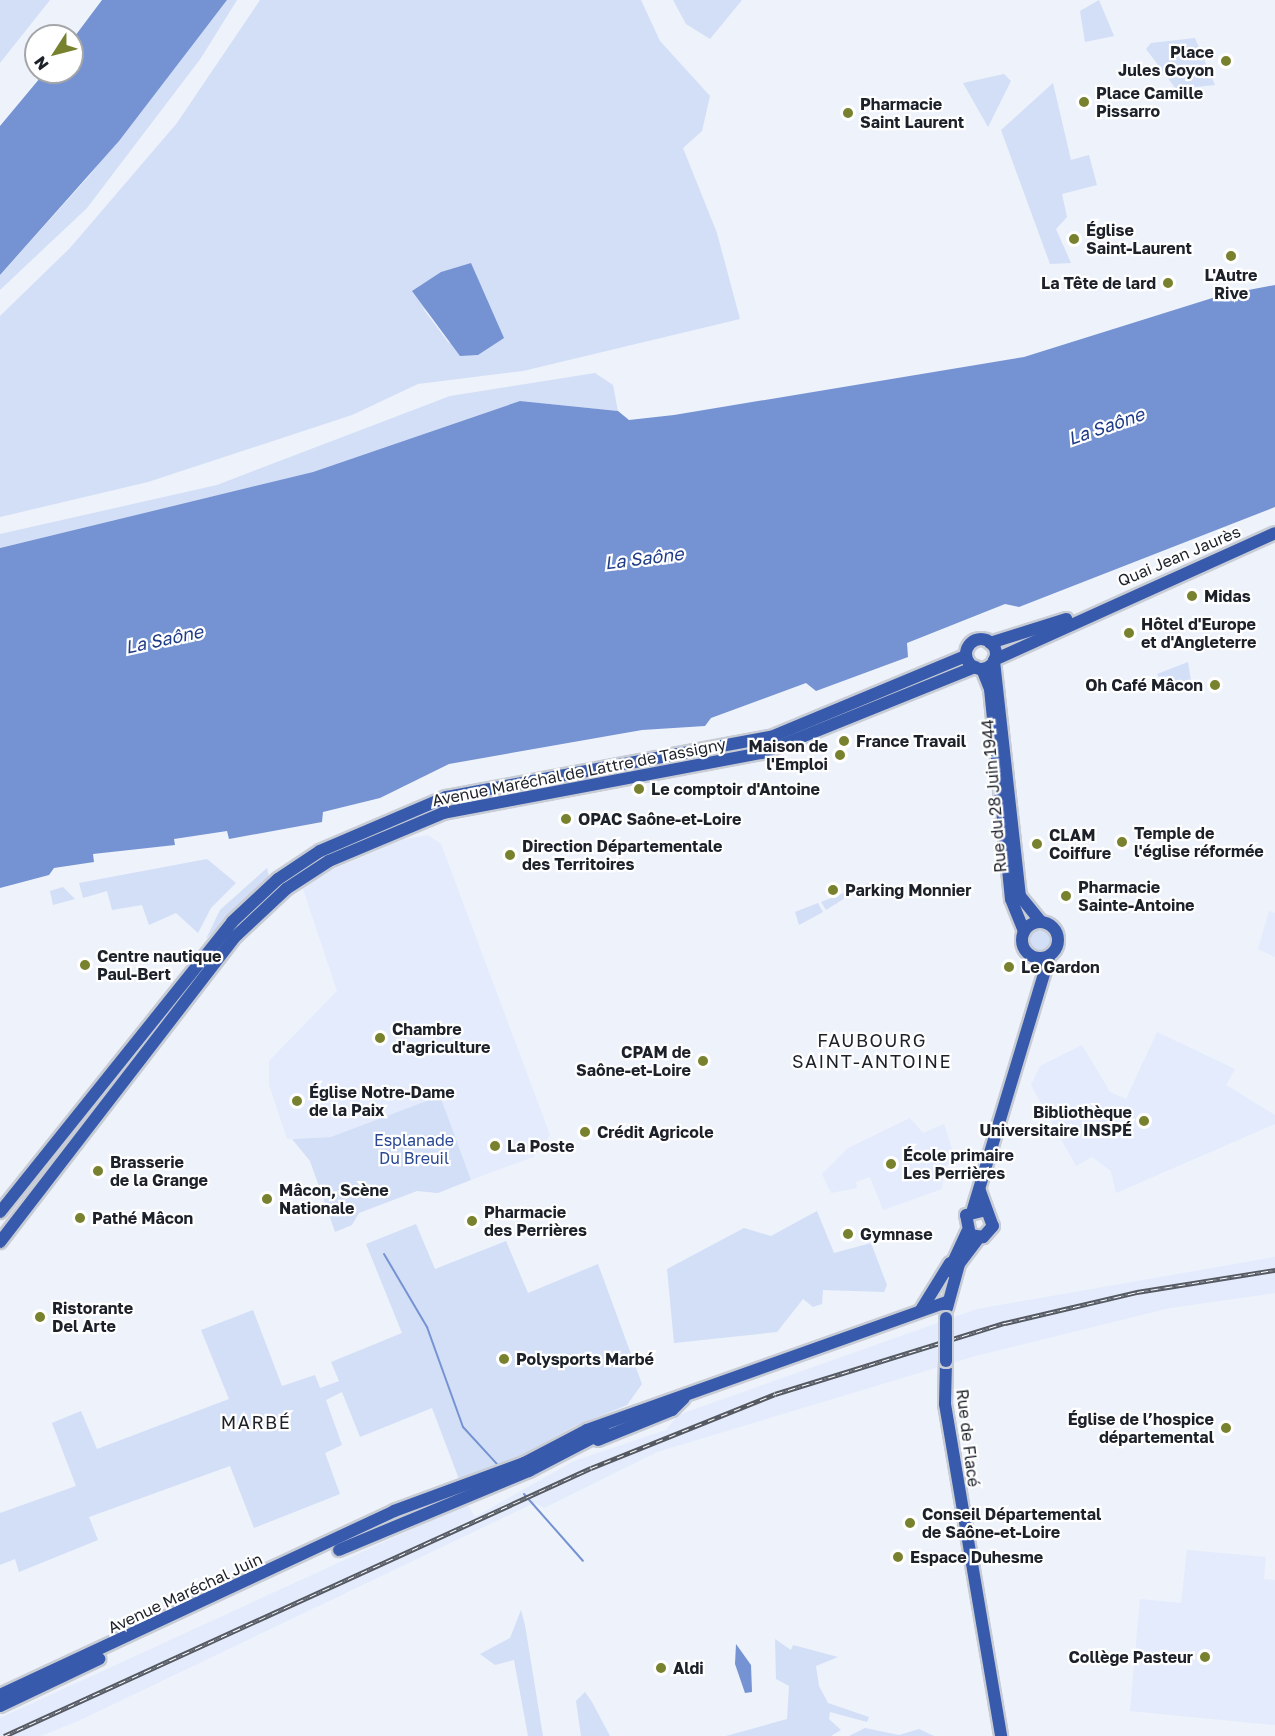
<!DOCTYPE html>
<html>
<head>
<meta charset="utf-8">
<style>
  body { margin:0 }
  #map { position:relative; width:1275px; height:1736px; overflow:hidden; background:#edf2fb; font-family:"Golos Text",sans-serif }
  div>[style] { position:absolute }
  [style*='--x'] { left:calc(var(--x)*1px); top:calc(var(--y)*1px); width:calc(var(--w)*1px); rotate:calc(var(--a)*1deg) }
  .built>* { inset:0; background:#e3ebfd }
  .green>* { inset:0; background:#d3dff7 }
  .round { border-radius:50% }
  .water>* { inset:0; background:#7593d2 }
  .stream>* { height:2px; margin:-1px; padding:0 1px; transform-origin:1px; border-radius:1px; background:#7593d2 }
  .roads { filter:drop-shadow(2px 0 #c8ccd5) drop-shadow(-2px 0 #c8ccd5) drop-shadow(0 2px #c8ccd5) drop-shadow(0 -2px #c8ccd5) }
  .major>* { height:12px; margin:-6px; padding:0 6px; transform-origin:6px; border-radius:6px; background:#385aac }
  .major>.ring { margin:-6px; padding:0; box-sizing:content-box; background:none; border:12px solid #385aac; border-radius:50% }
  .rail>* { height:4.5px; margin-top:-2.25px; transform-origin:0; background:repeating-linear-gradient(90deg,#fff 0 7px,#555961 0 14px); box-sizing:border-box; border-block:2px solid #555961 }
  .bridges { filter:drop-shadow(2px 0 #c8ccd5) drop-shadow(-2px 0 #c8ccd5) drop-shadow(0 2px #c8ccd5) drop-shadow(0 -2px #c8ccd5) }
  .major-bridge>* { height:12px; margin:-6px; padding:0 6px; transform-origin:6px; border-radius:6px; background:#385aac }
  .dots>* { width:16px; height:16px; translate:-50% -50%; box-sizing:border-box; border:3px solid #fff; border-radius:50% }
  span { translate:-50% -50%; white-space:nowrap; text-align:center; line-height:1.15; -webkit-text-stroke:4.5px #fff; paint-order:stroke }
  .poi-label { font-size:16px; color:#1d2129; font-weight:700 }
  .right { translate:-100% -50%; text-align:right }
  .left { translate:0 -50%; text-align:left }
  .street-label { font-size:16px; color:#1d2129 }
  .park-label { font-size:16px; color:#294793 }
  .water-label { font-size:18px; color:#203d88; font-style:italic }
  .neighbourhood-label { font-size:18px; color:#1d2129; letter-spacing:1.5px }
  .north { position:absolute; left:24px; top:24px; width:60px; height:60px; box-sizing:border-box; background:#fff; border:2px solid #a5a6a9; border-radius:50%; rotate:234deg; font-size:16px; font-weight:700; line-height:24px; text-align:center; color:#1d2129 }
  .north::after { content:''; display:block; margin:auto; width:21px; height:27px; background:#78812d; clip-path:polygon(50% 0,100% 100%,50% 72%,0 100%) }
</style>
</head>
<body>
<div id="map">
  <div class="built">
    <i style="clip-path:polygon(428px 835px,441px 844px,550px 1135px,533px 1157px,471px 1180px,440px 1099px,331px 1137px,287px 1139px,269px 1085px,269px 1061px,337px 991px,301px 883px,402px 840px)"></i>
    <i style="clip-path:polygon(1269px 911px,1275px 913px,1275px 957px,1258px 949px)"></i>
    <i style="clip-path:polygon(1157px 1032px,1235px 1069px,1226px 1085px,1275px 1115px,1275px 1124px,1116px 1193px,1111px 1171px,1092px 1157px,1076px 1166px,1031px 1085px,1040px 1066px,1082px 1045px,1110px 1092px,1126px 1099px)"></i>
    <i style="clip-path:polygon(910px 1118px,923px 1133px,944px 1124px,956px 1162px,944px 1166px,942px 1189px,883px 1210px,870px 1177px,856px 1182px,857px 1188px,831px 1193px,822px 1174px,848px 1148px)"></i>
    <i style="clip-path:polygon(1275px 1257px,1275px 1293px,1170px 1308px,975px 1356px,657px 1452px,544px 1508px,534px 1503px,78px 1721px,41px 1736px,0 1736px,0 1718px,467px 1504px,475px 1517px,574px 1461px,666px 1430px,678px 1415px,977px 1309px)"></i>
    <i style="clip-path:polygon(1187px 1550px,1266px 1557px,1264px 1579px,1275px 1580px,1275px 1725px,1130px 1711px,1140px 1599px,1181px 1603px)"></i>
  </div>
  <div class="green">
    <i style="clip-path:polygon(0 0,50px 0,0 63px)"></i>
    <i style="clip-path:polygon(227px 0,237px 0,201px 58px,87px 208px,0 290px,0 275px,89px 176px)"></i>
    <i style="clip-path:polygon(evenodd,260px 0,641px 0,660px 41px,710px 96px,702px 131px,683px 148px,717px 233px,740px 319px,523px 371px,418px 384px,352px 415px,148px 482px,0 517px,0 316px,70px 248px,177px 123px,260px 0,422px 307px,478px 355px,448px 342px,422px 307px)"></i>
    <i style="clip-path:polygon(673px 0,742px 0,710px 39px,686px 24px)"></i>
    <i style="clip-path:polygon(1099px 0,1114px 36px,1085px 42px,1080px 11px)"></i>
    <i style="clip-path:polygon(1195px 38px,1215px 85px,1176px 89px,1146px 49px,1151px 43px)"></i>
    <i style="clip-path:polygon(1004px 74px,1011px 81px,988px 127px,963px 83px)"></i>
    <i style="clip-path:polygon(1053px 83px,1071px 160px,1089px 155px,1097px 185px,1062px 194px,1067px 217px,1056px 229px,1071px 263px,1050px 264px,1001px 130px)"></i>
    <i style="clip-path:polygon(595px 373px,613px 385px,618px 411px,520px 401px,313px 472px,0 548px,0 534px,217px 485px,450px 396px)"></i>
    <i style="clip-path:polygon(1188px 662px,1191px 681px,1169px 692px,1157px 674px)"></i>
    <i style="clip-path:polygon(207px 859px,236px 883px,211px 908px,198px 933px,176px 913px,149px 925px,142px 905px,112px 910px,107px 891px,83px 898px,79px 883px)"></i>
    <i style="clip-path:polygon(267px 868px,269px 877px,206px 939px,220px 910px)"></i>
    <i style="clip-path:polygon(869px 883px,826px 910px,821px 902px)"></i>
    <i style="clip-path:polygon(63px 887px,75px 899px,53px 905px,50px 891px)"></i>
    <i style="clip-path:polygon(818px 903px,823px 912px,799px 925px,795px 912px)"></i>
    <i class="round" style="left:1029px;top:928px;width:22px;height:22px"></i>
    <i style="clip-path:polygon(440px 1096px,471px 1180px,438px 1193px,417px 1191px,359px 1213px,352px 1225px,335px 1232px,310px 1161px,292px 1139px,331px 1137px)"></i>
    <i style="clip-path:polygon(817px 1211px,834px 1253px,871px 1243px,887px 1285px,884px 1292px,823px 1290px,822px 1304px,813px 1307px,803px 1299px,777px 1332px,674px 1343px,667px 1269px,744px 1228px,771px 1236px)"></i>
    <i style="clip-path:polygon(416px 1224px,435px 1269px,506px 1241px,528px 1293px,598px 1264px,642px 1384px,627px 1405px,575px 1426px,462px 1487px,432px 1408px,360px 1437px,342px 1392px,326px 1400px,342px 1445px,325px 1453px,340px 1494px,254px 1528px,230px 1466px,89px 1517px,98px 1540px,19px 1572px,15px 1559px,0 1565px,0 1513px,76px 1486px,52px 1423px,81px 1411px,97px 1449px,229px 1399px,201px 1330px,253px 1310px,282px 1386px,315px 1375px,320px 1388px,339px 1381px,331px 1362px,402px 1333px,366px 1244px)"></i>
    <i style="clip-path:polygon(521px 1610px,525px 1625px,543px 1736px,528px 1736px,514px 1660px,495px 1665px,480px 1654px,510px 1638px)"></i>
    <i style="clip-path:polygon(775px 1639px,791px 1650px,793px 1645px,838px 1657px,816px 1666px,819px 1686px,828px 1703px,869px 1717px,867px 1722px,830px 1712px,829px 1719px,841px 1730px,831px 1736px,726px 1736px,787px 1719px,789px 1686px,776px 1679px)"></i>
    <i style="clip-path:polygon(585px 1692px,592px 1702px,610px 1736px,581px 1736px,576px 1701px)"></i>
    <i style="clip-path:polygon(865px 1728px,899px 1735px,919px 1729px,934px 1736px,849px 1736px)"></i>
  </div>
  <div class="water">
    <i style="clip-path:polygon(102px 0,227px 0,119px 141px,0 275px,0 126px,45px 72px,72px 72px,72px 40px)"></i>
    <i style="clip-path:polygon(471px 263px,504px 338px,478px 355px,460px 356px,412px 291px,441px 272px)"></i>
    <i style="clip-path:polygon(1275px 285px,1275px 507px,1019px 607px,1005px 604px,907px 643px,908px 657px,816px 691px,806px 683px,711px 718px,705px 726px,642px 730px,449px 764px,380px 798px,323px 812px,322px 822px,229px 839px,227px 831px,174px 839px,175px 845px,93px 854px,94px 862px,54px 868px,49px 875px,0 888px,0 548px,313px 472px,520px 401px,618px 411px,629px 420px,674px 415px,1024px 357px,1222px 295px)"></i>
    <i style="clip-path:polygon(736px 1644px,751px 1665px,752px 1692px,745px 1693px,735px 1664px)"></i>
  </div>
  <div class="stream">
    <i style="--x:384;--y:1254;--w:85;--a:59.5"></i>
    <i style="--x:427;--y:1327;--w:106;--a:70.2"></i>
    <i style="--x:463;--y:1427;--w:50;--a:47.4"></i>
    <i style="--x:524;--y:1494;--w:89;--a:48.6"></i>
  </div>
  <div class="roads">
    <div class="major">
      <i class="ring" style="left:966px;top:639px;width:18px;height:18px"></i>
      <i style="--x:990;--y:643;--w:80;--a:-17.5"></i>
      <i style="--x:994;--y:660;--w:308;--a:-24.3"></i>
      <i style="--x:994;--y:661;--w:236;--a:83.7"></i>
      <i style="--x:1020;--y:896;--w:33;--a:51"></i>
      <i style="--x:982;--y:669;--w:22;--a:68"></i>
      <i style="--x:990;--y:689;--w:211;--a:84.3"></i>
      <i style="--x:1011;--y:899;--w:35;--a:68"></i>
      <i class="ring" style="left:1022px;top:922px;width:24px;height:24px"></i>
      <i style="--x:980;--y:1191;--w:37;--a:70"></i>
      <i style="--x:993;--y:1226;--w:15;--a:132"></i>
      <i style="--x:983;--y:1237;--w:13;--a:-171"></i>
      <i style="--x:970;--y:1235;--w:20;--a:-101"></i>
      <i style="--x:966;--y:1215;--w:21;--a:-14"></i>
      <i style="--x:973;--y:1209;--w:263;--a:-73.2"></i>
      <i style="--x:0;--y:1212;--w:371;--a:-51.3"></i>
      <i style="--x:232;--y:922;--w:63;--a:-43.1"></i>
      <i style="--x:278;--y:879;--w:50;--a:-33.7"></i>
      <i style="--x:320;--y:851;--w:137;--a:-23.2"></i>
      <i style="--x:446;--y:797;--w:330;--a:-10.5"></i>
      <i style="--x:771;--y:737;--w:211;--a:-22.6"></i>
      <i style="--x:0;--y:1242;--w:386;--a:-52.4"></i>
      <i style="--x:236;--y:936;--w:69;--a:-43.2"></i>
      <i style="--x:286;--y:889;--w:51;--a:-33.1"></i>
      <i style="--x:329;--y:861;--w:124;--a:-22.8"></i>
      <i style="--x:443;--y:813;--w:325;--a:-10.7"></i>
      <i style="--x:762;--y:753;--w:230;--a:-22"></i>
      <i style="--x:949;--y:1271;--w:43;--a:-65.2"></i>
      <i style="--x:947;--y:1308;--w:46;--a:-74.7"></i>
      <i style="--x:959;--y:1264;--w:34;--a:-53"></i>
      <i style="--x:921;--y:1310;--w:55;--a:-58.3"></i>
      <i style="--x:946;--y:1361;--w:43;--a:91.3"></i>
      <i style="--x:945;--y:1404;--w:337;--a:80.4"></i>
      <i style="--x:598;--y:1440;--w:80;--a:-22.1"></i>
      <i style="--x:672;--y:1410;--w:17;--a:-45"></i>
      <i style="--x:339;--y:1550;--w:206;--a:-22.6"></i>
      <i style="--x:529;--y:1471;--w:85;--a:-27.5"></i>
      <i style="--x:0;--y:1695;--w:435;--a:-25"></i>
      <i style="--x:394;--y:1511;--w:139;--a:-20.3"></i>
      <i style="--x:524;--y:1463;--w:71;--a:-27.6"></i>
      <i style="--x:587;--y:1430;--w:382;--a:-19.6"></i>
      <i style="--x:0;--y:1706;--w:110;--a:-25.4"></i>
    </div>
  </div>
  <div class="rail">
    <i style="--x:4;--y:1736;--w:645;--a:-24.54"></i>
    <i style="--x:591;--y:1468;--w:198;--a:-21.9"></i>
    <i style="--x:775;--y:1394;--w:241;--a:-17.2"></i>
    <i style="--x:1005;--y:1323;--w:136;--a:-13.2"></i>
    <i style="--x:1137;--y:1292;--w:140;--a:-9.1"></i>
  </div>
  <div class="bridges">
    <div class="major-bridge">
      <i style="--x:946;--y:1361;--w:43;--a:-90"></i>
    </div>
  </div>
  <div class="dots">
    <i style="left:1226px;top:61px;background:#78812d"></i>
    <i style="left:1084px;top:102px;background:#78812d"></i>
    <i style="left:848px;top:113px;background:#78812d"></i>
    <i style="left:1074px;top:239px;background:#78812d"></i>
    <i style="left:1231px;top:256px;background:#78812d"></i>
    <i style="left:1168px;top:283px;background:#78812d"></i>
    <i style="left:1192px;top:596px;background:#78812d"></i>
    <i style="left:1129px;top:633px;background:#78812d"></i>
    <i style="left:1215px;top:685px;background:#78812d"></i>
    <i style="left:844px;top:741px;background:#78812d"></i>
    <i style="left:840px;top:755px;background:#78812d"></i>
    <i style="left:639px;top:789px;background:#78812d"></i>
    <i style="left:566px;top:819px;background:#78812d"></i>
    <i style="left:1122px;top:842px;background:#78812d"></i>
    <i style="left:1037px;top:844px;background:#78812d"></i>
    <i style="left:510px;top:855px;background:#78812d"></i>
    <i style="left:833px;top:890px;background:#78812d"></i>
    <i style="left:1066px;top:896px;background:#78812d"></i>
    <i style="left:85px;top:965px;background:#78812d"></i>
    <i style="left:1009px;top:967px;background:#78812d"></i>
    <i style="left:380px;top:1038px;background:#78812d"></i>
    <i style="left:703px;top:1061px;background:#78812d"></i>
    <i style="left:297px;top:1101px;background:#78812d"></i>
    <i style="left:1144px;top:1121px;background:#78812d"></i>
    <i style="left:585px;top:1132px;background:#78812d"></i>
    <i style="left:495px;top:1146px;background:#78812d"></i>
    <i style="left:891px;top:1164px;background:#78812d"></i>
    <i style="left:98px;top:1171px;background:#78812d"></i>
    <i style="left:267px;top:1199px;background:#78812d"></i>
    <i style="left:80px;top:1218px;background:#78812d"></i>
    <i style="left:472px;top:1221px;background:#78812d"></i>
    <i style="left:848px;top:1234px;background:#78812d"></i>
    <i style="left:40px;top:1317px;background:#78812d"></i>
    <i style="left:504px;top:1359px;background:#78812d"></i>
    <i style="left:1226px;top:1428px;background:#78812d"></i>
    <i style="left:910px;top:1523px;background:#78812d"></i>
    <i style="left:898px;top:1557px;background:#78812d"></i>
    <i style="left:1205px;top:1657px;background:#78812d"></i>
    <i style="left:661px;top:1668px;background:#78812d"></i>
  </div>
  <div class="poi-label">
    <span class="right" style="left:1214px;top:61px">Place<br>Jules Goyon</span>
    <span class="left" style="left:1096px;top:102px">Place Camille<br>Pissarro</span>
    <span class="left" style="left:860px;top:113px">Pharmacie<br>Saint Laurent</span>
    <span class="left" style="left:1086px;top:239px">Église<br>Saint-Laurent</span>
    <span style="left:1231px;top:284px">L'Autre<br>Rive</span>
    <span class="right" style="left:1156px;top:283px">La Tête de lard</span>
    <span class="left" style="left:1204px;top:596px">Midas</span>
    <span class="left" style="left:1141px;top:633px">Hôtel d'Europe<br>et d'Angleterre</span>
    <span class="right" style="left:1203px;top:685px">Oh Café Mâcon</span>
    <span class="left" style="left:856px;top:741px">France Travail</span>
    <span class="right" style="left:828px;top:755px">Maison de<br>l'Emploi</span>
    <span class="left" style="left:651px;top:789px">Le comptoir d'Antoine</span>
    <span class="left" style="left:578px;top:819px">OPAC Saône-et-Loire</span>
    <span class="left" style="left:1134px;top:842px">Temple de<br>l'église réformée</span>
    <span class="left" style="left:1049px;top:844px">CLAM<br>Coiffure</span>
    <span class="left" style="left:522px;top:855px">Direction Départementale<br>des Territoires</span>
    <span class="left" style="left:1078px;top:896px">Pharmacie<br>Sainte-Antoine</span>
    <span class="left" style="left:845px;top:890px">Parking Monnier</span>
    <span class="left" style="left:97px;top:965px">Centre nautique<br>Paul-Bert</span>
    <span class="left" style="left:1021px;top:967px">Le Gardon</span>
    <span class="left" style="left:392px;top:1038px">Chambre<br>d'agriculture</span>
    <span class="right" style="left:691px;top:1061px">CPAM de<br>Saône-et-Loire</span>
    <span class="left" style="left:309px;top:1101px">Église Notre-Dame<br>de la Paix</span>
    <span class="right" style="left:1132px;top:1121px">Bibliothèque<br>Universitaire INSPÉ</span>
    <span class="left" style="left:597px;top:1132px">Crédit Agricole</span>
    <span class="left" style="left:507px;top:1146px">La Poste</span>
    <span class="left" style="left:903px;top:1164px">École primaire<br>Les Perrières</span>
    <span class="left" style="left:110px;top:1171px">Brasserie<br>de la Grange</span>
    <span class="left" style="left:279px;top:1199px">Mâcon, Scène<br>Nationale</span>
    <span class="left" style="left:484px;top:1221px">Pharmacie<br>des Perrières</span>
    <span class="left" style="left:92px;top:1218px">Pathé Mâcon</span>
    <span class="left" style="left:860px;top:1234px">Gymnase</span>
    <span class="left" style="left:52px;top:1317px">Ristorante<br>Del Arte</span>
    <span class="left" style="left:516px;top:1359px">Polysports Marbé</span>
    <span class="right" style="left:1214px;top:1428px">Église de l’hospice<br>départemental</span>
    <span class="left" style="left:922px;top:1523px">Conseil Départemental<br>de Saône-et-Loire</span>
    <span class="left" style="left:910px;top:1557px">Espace Duhesme</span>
    <span class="right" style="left:1193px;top:1657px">Collège Pasteur</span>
    <span class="left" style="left:673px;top:1668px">Aldi</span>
  </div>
  <div class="street-label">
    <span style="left:1179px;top:556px;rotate:-23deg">Quai Jean Jaurès</span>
    <span style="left:579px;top:772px;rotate:-11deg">Avenue Maréchal de Lattre de Tassigny</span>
    <span style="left:994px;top:796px;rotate:-95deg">Rue du 28 Juin 1944</span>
    <span style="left:968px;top:1438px;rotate:83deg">Rue de Flacé</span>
    <span style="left:185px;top:1593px;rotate:-25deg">Avenue Maréchal Juin</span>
  </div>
  <div class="park-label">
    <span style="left:414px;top:1149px">Esplanade<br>Du Breuil</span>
  </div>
  <div class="water-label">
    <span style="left:1106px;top:426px;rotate:-19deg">La Saône</span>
    <span style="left:644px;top:558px;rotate:-7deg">La Saône</span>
    <span style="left:164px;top:639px;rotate:-12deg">La Saône</span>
  </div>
  <div class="neighbourhood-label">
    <span style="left:872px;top:1051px">FAUBOURG<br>SAINT-ANTOINE</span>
    <span style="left:256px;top:1422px">MARBÉ</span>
  </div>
  <div class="north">N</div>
</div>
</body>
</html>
